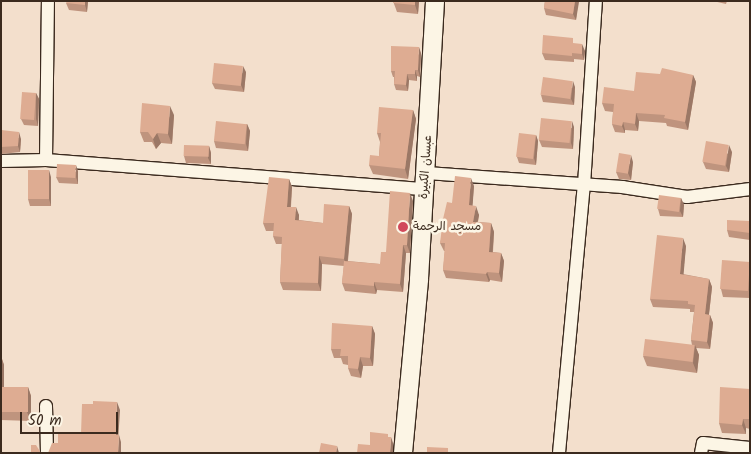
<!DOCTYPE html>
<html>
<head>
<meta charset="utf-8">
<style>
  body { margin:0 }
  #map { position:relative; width:751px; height:454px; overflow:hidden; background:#f3dfcc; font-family:Kalam,"Playpen Sans Arabic",sans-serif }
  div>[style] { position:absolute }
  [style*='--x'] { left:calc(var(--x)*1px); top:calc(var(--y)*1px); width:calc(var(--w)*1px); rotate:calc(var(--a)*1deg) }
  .roads { filter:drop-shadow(1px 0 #3b2a1e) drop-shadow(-1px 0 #3b2a1e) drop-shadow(0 1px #3b2a1e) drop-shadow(0 -1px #3b2a1e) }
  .minor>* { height:12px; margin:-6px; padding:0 6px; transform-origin:6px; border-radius:6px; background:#fcf5e5 }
  .secondary>* { height:18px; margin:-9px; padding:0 9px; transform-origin:9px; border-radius:9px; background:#fcf5e5 }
  .wall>* { inset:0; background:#bf947e }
  .shaded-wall>* { inset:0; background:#9b7866 }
  .building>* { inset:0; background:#deac92; transform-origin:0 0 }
  .dots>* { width:14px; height:14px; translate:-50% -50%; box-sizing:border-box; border:2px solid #fcf5e5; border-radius:50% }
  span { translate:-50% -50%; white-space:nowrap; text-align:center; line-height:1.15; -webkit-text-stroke:5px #fcf5e5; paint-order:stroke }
  .street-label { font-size:12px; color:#3b2a1e }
  .poi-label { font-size:12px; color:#3b2a1e }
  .left { translate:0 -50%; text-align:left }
  .frame { position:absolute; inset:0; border:2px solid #3b2a1e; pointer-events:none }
  .scale { position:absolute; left:20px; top:412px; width:98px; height:22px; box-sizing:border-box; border:2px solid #3b2a1e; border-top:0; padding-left:6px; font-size:15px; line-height:18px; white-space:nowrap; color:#3b2a1e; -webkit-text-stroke:4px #fcf5e5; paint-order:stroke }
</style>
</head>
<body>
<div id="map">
  <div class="roads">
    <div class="minor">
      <i style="--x:46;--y:160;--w:380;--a:4.4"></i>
      <i style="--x:1;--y:161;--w:45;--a:-1.3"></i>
      <i style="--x:46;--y:160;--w:159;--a:-89.3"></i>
      <i style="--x:427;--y:173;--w:196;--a:4.1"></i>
      <i style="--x:622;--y:187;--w:66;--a:8.7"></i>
      <i style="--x:687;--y:197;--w:64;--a:-7.2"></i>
      <i style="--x:46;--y:406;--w:47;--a:88.8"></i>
      <i style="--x:559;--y:453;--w:269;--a:-84.7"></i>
      <i style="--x:584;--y:185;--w:184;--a:-86.3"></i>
      <i style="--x:701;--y:453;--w:10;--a:-79"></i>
      <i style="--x:703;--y:443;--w:47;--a:6.1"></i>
    </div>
    <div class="secondary">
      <i style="--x:403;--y:453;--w:175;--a:-84.7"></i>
      <i style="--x:419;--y:279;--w:278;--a:-86.7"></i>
    </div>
  </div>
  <div class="wall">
    <i style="clip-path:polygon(88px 1px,87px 12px,69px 10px,66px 3px)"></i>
    <i style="clip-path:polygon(393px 1px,419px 1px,418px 14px,397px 12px)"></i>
    <i style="clip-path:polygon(545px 1px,578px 1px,576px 20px,546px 15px,544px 8px)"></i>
    <i style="clip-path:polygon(713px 1px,727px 1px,726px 4px)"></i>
    <i style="clip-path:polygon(575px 44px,585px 51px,584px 60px,574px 59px,574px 62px,545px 60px,542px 53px)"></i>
    <i style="clip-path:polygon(421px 53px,420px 77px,417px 76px,417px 81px,409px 80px,408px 91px,396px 90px,394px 84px,394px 77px,393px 77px,391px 71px)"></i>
    <i style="clip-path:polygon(246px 72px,244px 92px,215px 89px,212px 83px)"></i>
    <i style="clip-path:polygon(660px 74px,693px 75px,696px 82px,688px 130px,667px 126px,666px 123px,639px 121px,638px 131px,625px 130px,625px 133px,615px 132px,612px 124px,613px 112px,605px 111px,602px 103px,634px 91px)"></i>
    <i style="clip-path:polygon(575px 87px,574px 105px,543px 102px,541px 95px)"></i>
    <i style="clip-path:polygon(36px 93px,39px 99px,38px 126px,24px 125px,21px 119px)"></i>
    <i style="clip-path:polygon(413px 110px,416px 119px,408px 179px,373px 174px,369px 165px,379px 156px,380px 142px,377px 133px)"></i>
    <i style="clip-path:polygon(174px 115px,172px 144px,161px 143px,156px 149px,152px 142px,144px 142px,140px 132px)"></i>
    <i style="clip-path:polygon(247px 124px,250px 131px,248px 151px,216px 148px,214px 141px)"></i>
    <i style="clip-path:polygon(574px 127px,573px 149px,542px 147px,539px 140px)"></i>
    <i style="clip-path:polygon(1px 130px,21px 139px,20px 152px,1px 154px)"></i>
    <i style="clip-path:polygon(536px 135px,538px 141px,536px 165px,519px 163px,517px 157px)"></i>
    <i style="clip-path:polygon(209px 146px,211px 153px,211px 164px,186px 163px,184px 156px)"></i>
    <i style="clip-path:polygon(732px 152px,729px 172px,706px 169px,703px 162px)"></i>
    <i style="clip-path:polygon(633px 162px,631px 180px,619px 179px,616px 172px)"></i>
    <i style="clip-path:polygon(78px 171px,78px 184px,59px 183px,56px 177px)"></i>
    <i style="clip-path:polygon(51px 177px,51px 206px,30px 206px,28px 199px)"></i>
    <i style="clip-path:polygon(289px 179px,292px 187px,291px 207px,299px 215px,299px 220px,323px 223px,349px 206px,352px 214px,348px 261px,380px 264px,413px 201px,410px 253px,406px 253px,403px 292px,377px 290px,376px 294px,345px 291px,342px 283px,344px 266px,322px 264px,321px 291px,283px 290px,280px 282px,282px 244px,276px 244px,273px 236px,274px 231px,266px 231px,263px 223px)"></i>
    <i style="clip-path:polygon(474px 186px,472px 206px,479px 215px,478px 222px,491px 223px,494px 232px,493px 252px,501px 253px,504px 261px,502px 282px,490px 280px,489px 282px,446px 278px,443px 270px,445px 251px,444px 251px,440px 243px,452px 203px)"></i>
    <i style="clip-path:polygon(681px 198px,684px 205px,683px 217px,660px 216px,658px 209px)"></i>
    <i style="clip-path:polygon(750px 221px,750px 240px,729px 237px,727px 230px)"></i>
    <i style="clip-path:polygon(686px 246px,683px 274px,709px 279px,712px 287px,709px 315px,710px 315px,713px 323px,710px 349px,696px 348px,699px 355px,697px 373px,647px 366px,643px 356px,692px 345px,691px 340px,694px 312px,690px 312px,690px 309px,653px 307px,650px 299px)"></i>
    <i style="clip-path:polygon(750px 262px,750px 298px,723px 297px,721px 289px)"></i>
    <i style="clip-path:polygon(372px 326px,375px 334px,373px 366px,363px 366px,361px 378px,351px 376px,348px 368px,348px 365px,343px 364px,341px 358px,334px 358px,331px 349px)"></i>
    <i style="clip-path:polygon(1px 356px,4px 365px,4px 387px,28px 387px,31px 396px,31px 421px,1px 420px)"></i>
    <i style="clip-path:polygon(750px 389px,750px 429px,746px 428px,746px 434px,722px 433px,719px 423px)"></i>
  </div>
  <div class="shaded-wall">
    <i style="clip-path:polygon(85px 1px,88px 1px,87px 12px,85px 5px)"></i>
    <i style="clip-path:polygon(415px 1px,419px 1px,418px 14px,415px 5px)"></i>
    <i style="clip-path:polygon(575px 1px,578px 1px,579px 2px,576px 20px,573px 14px)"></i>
    <i style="clip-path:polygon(582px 44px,585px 51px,584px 60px,582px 54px)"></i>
    <i style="clip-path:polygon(419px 47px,421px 53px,420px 77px,418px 70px)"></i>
    <i style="clip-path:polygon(243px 66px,246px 72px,244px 92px,241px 85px)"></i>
    <i style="clip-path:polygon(415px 70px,417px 76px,417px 81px,415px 74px)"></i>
    <i style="clip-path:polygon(407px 74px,409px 80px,408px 91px,406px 85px)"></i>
    <i style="clip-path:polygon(693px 75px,696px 82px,688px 130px,685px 122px)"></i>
    <i style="clip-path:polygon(573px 81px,575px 87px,574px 105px,571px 99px)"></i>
    <i style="clip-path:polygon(36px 93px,39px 99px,38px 126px,36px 119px)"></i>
    <i style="clip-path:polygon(170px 106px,174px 115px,172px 144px,168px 134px)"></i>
    <i style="clip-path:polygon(413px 110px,416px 119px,408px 179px,405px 169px)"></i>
    <i style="clip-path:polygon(636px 113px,639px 121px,638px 131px,635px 124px)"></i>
    <i style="clip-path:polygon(572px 121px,574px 127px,573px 149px,571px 143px)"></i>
    <i style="clip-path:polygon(623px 122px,625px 130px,625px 133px,622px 126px)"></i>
    <i style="clip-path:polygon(247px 124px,250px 131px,248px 151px,246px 144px)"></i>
    <i style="clip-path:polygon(19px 132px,21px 139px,20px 152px,18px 146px)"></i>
    <i style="clip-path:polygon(157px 133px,161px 143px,156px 149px,153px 139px)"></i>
    <i style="clip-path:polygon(536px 135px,538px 141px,536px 165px,534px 158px)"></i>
    <i style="clip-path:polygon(729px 145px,732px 152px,729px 172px,726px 166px)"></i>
    <i style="clip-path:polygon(209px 146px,211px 153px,211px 164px,208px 158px)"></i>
    <i style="clip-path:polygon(631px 155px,633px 162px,631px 180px,628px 173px)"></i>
    <i style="clip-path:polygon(76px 165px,78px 171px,78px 184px,76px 177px)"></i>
    <i style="clip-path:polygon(49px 170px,51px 177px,51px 206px,49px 199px)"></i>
    <i style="clip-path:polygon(471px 178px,474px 186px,472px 214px,469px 205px)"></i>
    <i style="clip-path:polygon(289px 179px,292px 187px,290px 215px,287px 207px)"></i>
    <i style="clip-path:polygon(410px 193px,413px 201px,410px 253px,407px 245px)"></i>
    <i style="clip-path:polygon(681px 198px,684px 205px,683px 217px,680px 211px)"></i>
    <i style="clip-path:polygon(349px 206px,352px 214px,347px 267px,344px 259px)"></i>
    <i style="clip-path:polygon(476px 206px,479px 215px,476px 230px,473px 222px)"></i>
    <i style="clip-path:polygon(296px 207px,299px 215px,298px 228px,295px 220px)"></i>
    <i style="clip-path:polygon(491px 223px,494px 232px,492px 260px,489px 252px)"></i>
    <i style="clip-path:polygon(683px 238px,686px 246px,683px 281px,680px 274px)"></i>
    <i style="clip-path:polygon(403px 245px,406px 253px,403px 292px,400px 284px)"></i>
    <i style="clip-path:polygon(501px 253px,504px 261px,502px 282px,499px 273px)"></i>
    <i style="clip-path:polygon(319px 256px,322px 264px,321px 291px,318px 283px)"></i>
    <i style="clip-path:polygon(487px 272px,490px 280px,489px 282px,486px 274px)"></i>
    <i style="clip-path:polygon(709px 279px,712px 287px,708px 322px,705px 314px)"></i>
    <i style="clip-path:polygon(374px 282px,377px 290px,376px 294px,374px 286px)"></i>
    <i style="clip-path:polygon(710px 315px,713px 323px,710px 349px,707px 342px)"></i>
    <i style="clip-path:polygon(372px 326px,375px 334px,373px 366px,370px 358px)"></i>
    <i style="clip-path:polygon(695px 345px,699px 355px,697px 373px,693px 363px)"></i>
    <i style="clip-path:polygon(1px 356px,4px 365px,4px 396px,1px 387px)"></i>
    <i style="clip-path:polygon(360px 357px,363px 366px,361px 378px,358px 369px)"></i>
    <i style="clip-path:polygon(28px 387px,31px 396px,31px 421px,27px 412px)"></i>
    <i style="clip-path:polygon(117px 402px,120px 410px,118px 442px,116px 435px)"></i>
    <i style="clip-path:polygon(743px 419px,746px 428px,746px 434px,742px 425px)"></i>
    <i style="clip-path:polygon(119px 435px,121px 442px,121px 453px,118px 453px)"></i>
    <i style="clip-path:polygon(391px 437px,393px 443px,393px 453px,390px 453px)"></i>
    <i style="clip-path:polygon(337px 446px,339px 453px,336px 453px)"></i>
  </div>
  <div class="building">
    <i style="clip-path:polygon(67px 1px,85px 1px,85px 5px,66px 3px)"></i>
    <i style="clip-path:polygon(393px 1px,415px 1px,415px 5px,393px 3px)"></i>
    <i style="clip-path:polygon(545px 1px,575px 1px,573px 14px,544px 8px)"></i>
    <i style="clip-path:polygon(543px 35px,573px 38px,573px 43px,582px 44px,582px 54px,572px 53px,572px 56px,542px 53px)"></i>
    <i style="clip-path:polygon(391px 46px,419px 47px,418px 70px,415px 70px,415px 74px,407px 74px,406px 85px,394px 84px,395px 71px,391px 71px)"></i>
    <i style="left:214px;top:63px;width:29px;height:20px;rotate:6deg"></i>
    <i style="clip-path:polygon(662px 68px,693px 75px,685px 122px,664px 118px,665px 115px,636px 113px,635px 124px,623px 122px,622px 126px,612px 124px,614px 104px,602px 103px,604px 87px,634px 91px,636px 72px,660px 74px)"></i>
    <i style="left:543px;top:77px;width:30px;height:18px;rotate:8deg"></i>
    <i style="left:22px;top:92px;width:14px;height:27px;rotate:4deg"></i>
    <i style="clip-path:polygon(142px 103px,170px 106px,168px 134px,157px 133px,153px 139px,148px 132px,140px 132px)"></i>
    <i style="clip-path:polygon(379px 107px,413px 110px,405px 169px,369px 165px,370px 155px,379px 156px,381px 133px,377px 133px)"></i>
    <i style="left:541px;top:118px;width:31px;height:22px;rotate:6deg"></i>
    <i style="left:216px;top:121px;width:31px;height:20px;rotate:6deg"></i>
    <i style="clip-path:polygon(1px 130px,19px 132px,18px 146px,1px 147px)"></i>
    <i style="left:519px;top:133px;width:17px;height:24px;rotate:7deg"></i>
    <i style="left:706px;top:141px;width:23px;height:21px;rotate:10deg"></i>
    <i style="left:184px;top:145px;width:25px;height:11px;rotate:2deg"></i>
    <i style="left:619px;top:153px;width:12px;height:19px;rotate:9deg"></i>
    <i style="left:57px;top:164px;width:19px;height:13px;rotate:3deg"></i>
    <i style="left:28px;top:170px;width:21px;height:29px"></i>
    <i style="clip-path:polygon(455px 176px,471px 178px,469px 205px,476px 206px,473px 222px,491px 223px,489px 252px,501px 253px,499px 273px,487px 272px,486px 274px,443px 270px,445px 243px,440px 243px,443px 219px,447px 202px,452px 203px)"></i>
    <i style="clip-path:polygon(269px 177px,289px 179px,287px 207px,296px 207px,295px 220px,323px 223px,324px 204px,349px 206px,344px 259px,319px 256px,318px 283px,280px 282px,282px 237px,273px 236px,274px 223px,263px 223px)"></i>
    <i style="clip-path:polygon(390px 191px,410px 193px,407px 245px,403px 245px,400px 284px,374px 282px,374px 286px,342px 283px,344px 261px,380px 264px,381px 252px,386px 252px)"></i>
    <i style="left:659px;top:195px;width:22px;height:14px;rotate:8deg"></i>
    <i style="clip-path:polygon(727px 220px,750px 221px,750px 233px,727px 230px)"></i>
    <i style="clip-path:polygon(657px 235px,683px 238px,680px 274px,709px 279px,705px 314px,710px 315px,707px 342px,691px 340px,695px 305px,688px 304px,688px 301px,650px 299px)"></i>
    <i style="left:722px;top:260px;width:28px;height:29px;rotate:4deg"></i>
    <i style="clip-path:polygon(332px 323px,372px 326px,370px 358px,360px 357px,358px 369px,348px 368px,348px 356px,340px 356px,341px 349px,331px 349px)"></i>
    <i style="left:645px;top:339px;width:50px;height:17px;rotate:7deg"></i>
    <i style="left:1px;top:387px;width:27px;height:25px"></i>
    <i style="clip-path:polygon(720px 387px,750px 389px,750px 419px,743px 419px,742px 425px,719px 423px)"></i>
    <i style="clip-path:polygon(93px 401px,117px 402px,116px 435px,119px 435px,118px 453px,48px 453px,52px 443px,58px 443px,58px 434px,81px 434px,82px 404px,93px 404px)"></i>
    <i style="clip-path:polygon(370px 432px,388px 434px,388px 437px,391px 437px,390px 453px,357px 453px,358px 444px,370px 445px)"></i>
    <i style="clip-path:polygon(321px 443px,337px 446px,336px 453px,319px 453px)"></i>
    <i style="clip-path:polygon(31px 445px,36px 445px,41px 453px,31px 453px)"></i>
    <i style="clip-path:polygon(427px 447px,448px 448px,448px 453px,427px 453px)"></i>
  </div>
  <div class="dots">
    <i style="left:403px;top:227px;background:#d1495b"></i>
  </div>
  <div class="street-label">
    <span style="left:426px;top:167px;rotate:-86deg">عبسان الكبيرة</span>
  </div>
  <div class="poi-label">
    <span class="left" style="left:413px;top:227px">مسجد الرحمة</span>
  </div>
  <div class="frame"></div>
  <div class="scale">50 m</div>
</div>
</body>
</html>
